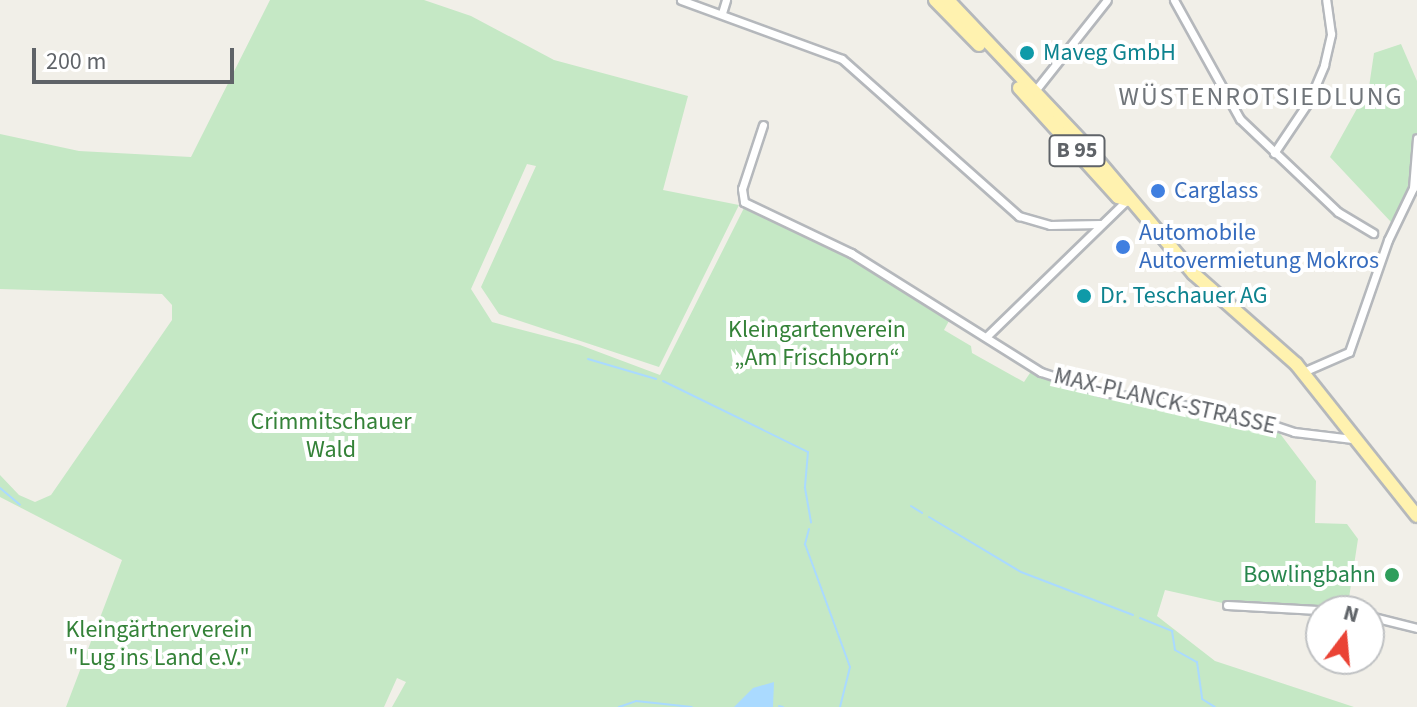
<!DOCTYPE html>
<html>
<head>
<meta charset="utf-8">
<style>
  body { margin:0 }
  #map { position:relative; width:1417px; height:707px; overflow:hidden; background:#f1efe8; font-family:"Source Sans 3",sans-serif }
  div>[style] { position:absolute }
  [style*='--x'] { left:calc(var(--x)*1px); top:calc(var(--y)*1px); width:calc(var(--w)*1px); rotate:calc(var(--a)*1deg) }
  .green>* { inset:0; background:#c5e8c5 }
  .water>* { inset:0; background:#aadaff }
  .stream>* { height:2px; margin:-1px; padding:0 1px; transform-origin:1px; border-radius:1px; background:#aadaff }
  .roads { filter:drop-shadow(2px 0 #b5b8bc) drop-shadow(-2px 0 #b5b8bc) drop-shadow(0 2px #b5b8bc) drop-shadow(0 -2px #b5b8bc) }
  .street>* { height:7px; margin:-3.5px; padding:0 3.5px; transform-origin:3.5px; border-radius:3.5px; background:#fff }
  .primary>* { height:12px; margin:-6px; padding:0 6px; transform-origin:6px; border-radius:6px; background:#fff2af }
  .dots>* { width:22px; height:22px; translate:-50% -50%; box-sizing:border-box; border:4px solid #fff; border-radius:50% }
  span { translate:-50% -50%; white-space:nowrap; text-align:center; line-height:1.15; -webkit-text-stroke:8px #fff; paint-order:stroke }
  .shield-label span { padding:2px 6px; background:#fff; border:2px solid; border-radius:6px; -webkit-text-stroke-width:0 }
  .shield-label { font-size:22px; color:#5f6368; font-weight:700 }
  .culture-label { font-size:24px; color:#0d838f }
  .left { translate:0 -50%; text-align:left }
  .shop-label { font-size:24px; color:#366cbe }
  .park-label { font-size:24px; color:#348238 }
  .street-label { font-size:24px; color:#5f6368 }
  .leisure-label { font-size:24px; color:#27864d }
  .right { translate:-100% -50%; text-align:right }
  .neighbourhood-label { font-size:26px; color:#70757a; letter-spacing:2px }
  .north { position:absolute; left:1305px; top:595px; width:80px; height:80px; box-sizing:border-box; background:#fff; border:2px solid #bfc1c3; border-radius:50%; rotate:16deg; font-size:22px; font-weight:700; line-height:32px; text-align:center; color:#5f6368 }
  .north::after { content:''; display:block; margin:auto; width:28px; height:36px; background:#ea4335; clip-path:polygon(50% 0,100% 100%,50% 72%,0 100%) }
  .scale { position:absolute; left:32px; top:48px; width:202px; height:36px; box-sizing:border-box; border:4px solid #5f6368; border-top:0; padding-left:10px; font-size:24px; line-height:28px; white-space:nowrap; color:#5f6368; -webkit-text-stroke:6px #fff; paint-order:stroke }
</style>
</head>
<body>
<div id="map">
  <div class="green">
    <i style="clip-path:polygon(270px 0,424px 0,471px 16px,554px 60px,688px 96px,663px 190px,739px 205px,659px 367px,499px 314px,481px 287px,536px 166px,527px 164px,471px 289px,492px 322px,580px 345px,660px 375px,745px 206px,829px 244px,911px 293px,950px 319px,944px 330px,971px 346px,972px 353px,1024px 382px,1032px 370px,1070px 387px,1278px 431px,1316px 481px,1315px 523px,1347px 524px,1358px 539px,1347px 611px,1227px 604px,1165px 590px,1157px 616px,1215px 661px,1354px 707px,392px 707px,406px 682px,397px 678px,384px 707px,66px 707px,122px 560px,0 497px,0 475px,19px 495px,35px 502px,51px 495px,172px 320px,172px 305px,162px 294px,0 289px,0 134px,79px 151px,191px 157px)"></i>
    <i style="clip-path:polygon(1401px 44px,1417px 81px,1417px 189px,1391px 222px,1330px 157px,1369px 87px,1374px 53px)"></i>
  </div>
  <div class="water">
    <i style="clip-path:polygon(774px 682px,773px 707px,734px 707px,753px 688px)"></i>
  </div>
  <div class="stream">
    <i style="--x:588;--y:359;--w:71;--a:16.4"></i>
    <i style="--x:663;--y:381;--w:161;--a:26.1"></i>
    <i style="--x:808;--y:452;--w:36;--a:95"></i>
    <i style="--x:805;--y:488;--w:35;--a:80"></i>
    <i style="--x:0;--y:488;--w:26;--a:40"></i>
    <i style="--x:911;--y:506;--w:13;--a:32"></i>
    <i style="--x:929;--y:517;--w:107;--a:30.9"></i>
    <i style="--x:1021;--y:572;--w:120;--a:21"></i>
    <i style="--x:809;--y:529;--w:16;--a:105"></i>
    <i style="--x:805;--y:544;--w:131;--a:69.9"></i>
    <i style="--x:850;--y:667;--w:41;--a:104"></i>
    <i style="--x:1140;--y:618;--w:35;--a:22"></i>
    <i style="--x:1172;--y:631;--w:19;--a:81"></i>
    <i style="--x:1175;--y:650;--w:25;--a:29"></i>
    <i style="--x:1197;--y:662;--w:37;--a:82"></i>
    <i style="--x:1202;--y:699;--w:15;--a:32"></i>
    <i style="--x:779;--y:706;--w:4;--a:14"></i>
    <i style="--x:619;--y:707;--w:18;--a:-19"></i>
    <i style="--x:636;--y:701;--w:56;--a:6.1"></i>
  </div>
  <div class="roads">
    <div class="street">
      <i style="--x:681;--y:0;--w:171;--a:20.1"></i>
      <i style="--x:842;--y:59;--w:237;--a:41.6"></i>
      <i style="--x:1019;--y:216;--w:32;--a:16"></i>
      <i style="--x:1050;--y:225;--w:51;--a:-1.1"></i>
      <i style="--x:1174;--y:0;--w:136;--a:61"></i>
      <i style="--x:1240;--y:119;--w:135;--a:43.5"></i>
      <i style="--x:1338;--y:212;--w:41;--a:31"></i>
      <i style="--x:722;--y:13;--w:14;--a:-73"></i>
      <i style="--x:1034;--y:92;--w:117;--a:-51.6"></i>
      <i style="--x:763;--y:125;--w:67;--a:108.2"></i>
      <i style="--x:742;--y:189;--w:13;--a:81"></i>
      <i style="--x:744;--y:202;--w:119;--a:25.5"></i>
      <i style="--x:851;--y:253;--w:224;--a:32.1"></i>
      <i style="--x:1041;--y:372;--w:65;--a:17.9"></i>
      <i style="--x:1103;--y:392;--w:142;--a:9.3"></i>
      <i style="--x:1243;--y:415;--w:54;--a:18.4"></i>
      <i style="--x:1294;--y:432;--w:59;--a:6.8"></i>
      <i style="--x:1274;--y:153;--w:63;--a:-56.1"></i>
      <i style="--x:1309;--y:101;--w:39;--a:-67"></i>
      <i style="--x:1324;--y:65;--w:32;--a:-77"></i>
      <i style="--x:1331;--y:34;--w:34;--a:-98"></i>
      <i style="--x:986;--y:337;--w:197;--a:-44.2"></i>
      <i style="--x:1303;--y:372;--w:50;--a:-23.5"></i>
      <i style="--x:1349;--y:352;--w:119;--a:-70.8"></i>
      <i style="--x:1388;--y:240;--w:58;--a:-64.3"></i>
      <i style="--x:1413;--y:188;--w:50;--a:-85.4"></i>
      <i style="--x:1227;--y:605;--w:109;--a:3.2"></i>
      <i style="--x:1369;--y:616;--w:49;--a:14"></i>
    </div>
    <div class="primary">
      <i style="--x:935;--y:0;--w:63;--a:45.6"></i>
      <i style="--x:948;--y:0;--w:198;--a:46.6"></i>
      <i style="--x:1084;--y:144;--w:170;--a:49.8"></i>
      <i style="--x:1194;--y:274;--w:136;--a:41.4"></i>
      <i style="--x:1296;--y:364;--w:194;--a:51.5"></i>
      <i style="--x:1019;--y:88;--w:147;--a:47.8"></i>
      <i style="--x:1118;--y:197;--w:9;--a:18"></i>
    </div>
  </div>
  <div class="dots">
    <i style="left:1027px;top:53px;background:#0f9aa8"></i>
    <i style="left:1158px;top:191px;background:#3f7fe0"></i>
    <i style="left:1123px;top:247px;background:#3f7fe0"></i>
    <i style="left:1084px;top:296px;background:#0f9aa8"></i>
    <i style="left:1392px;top:575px;background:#2e9e5b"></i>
  </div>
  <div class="shield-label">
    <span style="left:1077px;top:151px">B 95</span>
  </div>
  <div class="culture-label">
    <span class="left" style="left:1043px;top:53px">Maveg GmbH</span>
    <span class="left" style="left:1100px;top:296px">Dr. Teschauer AG</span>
  </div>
  <div class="shop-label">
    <span class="left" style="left:1174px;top:191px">Carglass</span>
    <span class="left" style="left:1139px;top:247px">Automobile<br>Autovermietung Mokros</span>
  </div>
  <div class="park-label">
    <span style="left:817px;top:344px">Kleingartenverein<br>„Am Frischborn“</span>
    <span style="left:331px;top:436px">Crimmitschauer<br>Wald</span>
    <span style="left:159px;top:644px">Kleingärtnerverein<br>"Lug ins Land e.V."</span>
  </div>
  <div class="street-label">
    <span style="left:1165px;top:401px;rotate:13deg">MAX-PLANCK-STRASSE</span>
  </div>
  <div class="leisure-label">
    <span class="right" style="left:1376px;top:575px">Bowlingbahn</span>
  </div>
  <div class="neighbourhood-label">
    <span style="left:1261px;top:97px">WÜSTENROTSIEDLUNG</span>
  </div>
  <div class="north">N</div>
  <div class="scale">200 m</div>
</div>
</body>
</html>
